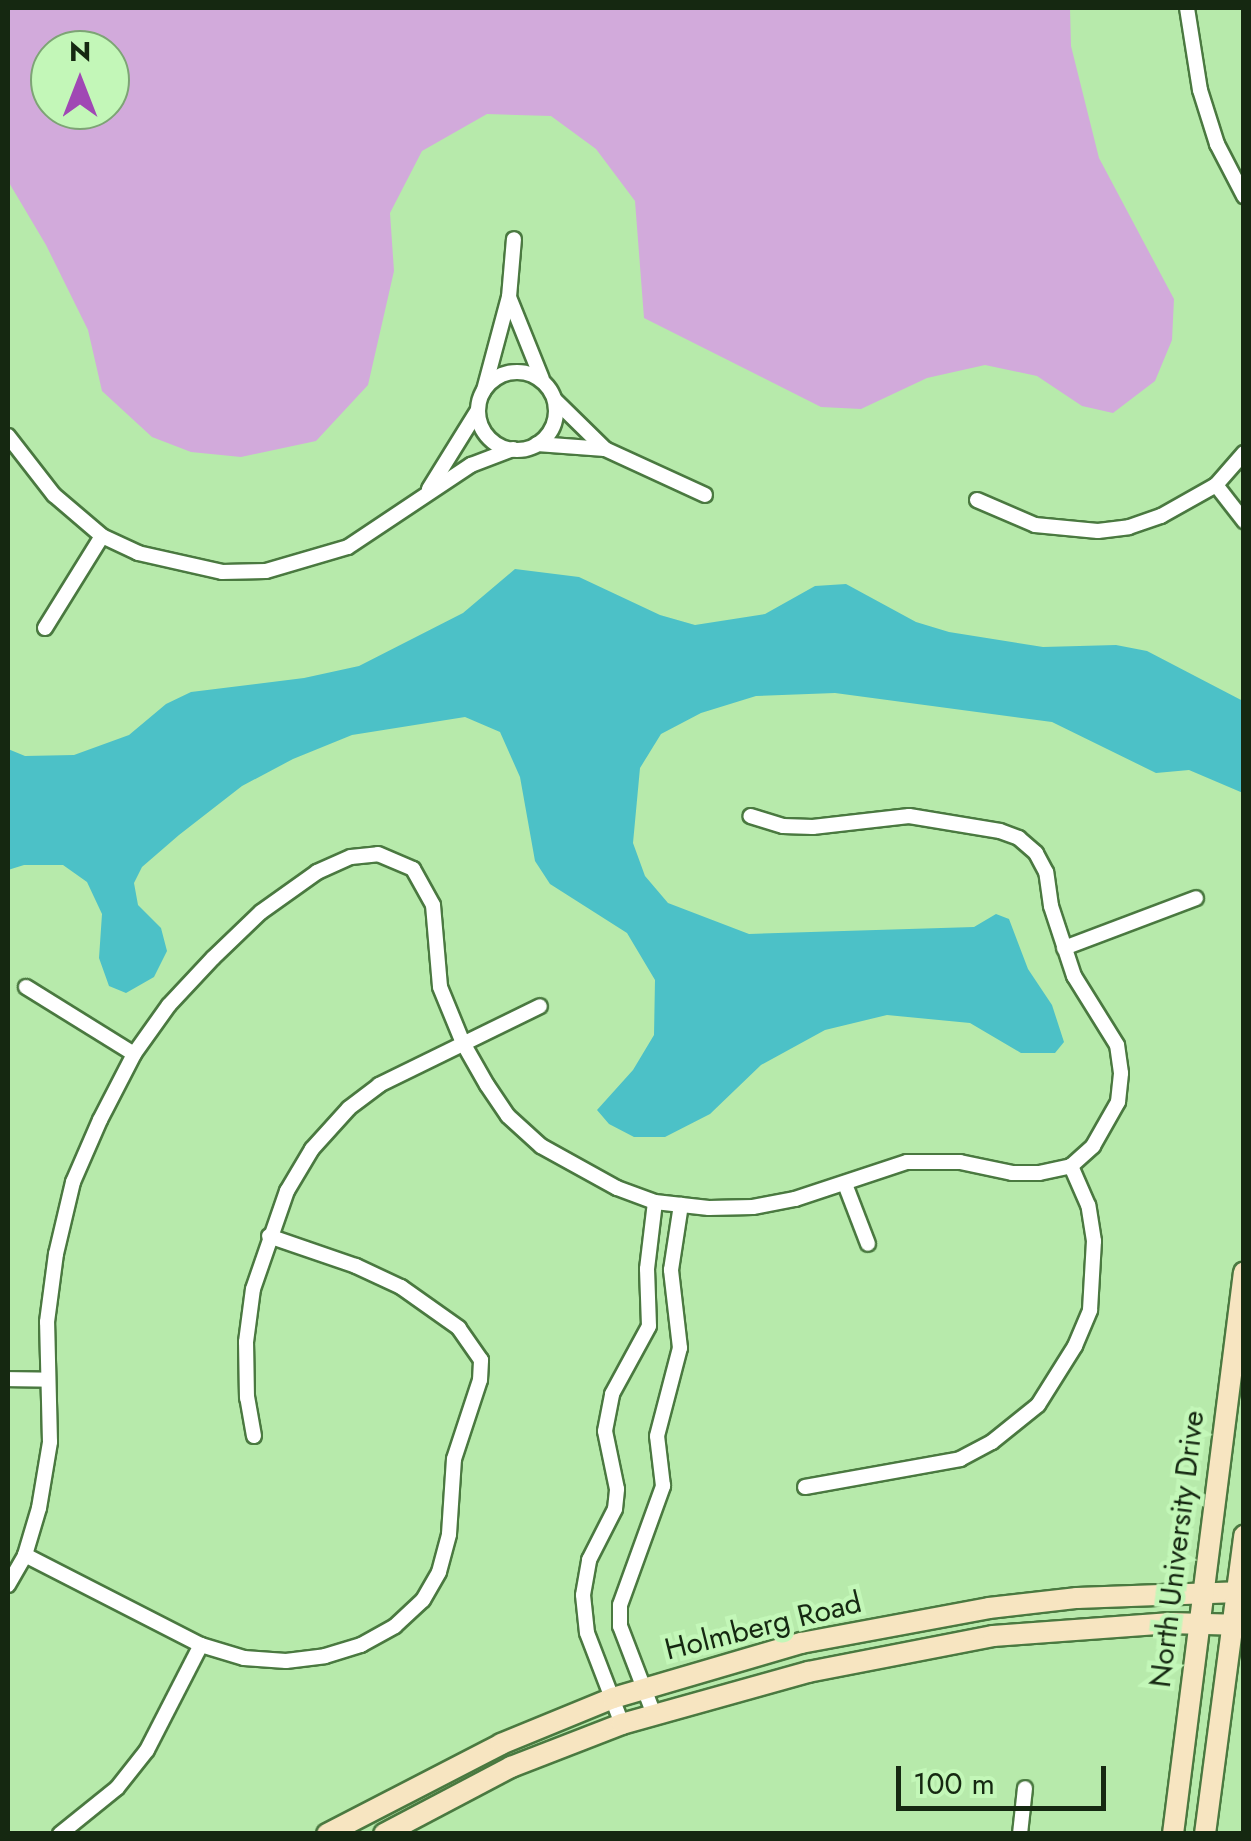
<!DOCTYPE html>
<html>
<head>
<meta charset="utf-8">
<style>
  body { margin:0 }
  #map { position:relative; width:1251px; height:1841px; overflow:hidden; background:#b7eaab; font-family:Jost,sans-serif }
  div>[style] { position:absolute }
  [style*='--x'] { left:calc(var(--x)*1px); top:calc(var(--y)*1px); width:calc(var(--w)*1px); rotate:calc(var(--a)*1deg) }
  .green>* { inset:0; background:#d2aadb }
  .water>* { inset:0; background:#4cc1c7 }
  .roads { filter:drop-shadow(2px 0 #4a7940) drop-shadow(-2px 0 #4a7940) drop-shadow(0 2px #4a7940) drop-shadow(0 -2px #4a7940) }
  .street>* { height:14px; margin:-7px; padding:0 7px; transform-origin:7px; border-radius:7px; background:#fff }
  .street>.ring { margin:-7px; padding:0; box-sizing:content-box; background:none; border:14px solid #fff; border-radius:50% }
  .secondary>* { height:20px; margin:-10px; padding:0 10px; transform-origin:10px; border-radius:10px; background:#f7e5c1 }
  span { translate:-50% -50%; white-space:nowrap; text-align:center; line-height:1.15; -webkit-text-stroke:9px #c3f7b8; paint-order:stroke }
  .street-label { font-size:30px; color:#152811 }
  .frame { position:absolute; inset:0; border:10px solid #152811; pointer-events:none }
  .north { position:absolute; left:30px; top:30px; width:100px; height:100px; box-sizing:border-box; background:#c3f7b8; border:2px solid #7da475; border-radius:50%; rotate:0deg; font-size:28px; font-weight:700; line-height:40px; text-align:center; color:#152811 }
  .north::after { content:''; display:block; margin:auto; width:35px; height:45px; background:#a048b4; clip-path:polygon(50% 0,100% 100%,50% 72%,0 100%) }
  .scale { position:absolute; left:896px; top:1766px; width:210px; height:45px; box-sizing:border-box; border:5px solid #152811; border-top:0; padding-left:12px; font-size:30px; line-height:35px; white-space:nowrap; color:#152811; -webkit-text-stroke:8px #c3f7b8; paint-order:stroke }
</style>
</head>
<body>
<div id="map">
  <div class="green">
    <i style="clip-path:polygon(evenodd,8px 8px,1070px 8px,1071px 46px,1099px 158px,1174px 299px,1172px 340px,1155px 381px,1113px 413px,1082px 406px,1037px 376px,985px 365px,927px 378px,861px 409px,821px 407px,644px 318px,635px 201px,596px 149px,551px 116px,487px 114px,422px 151px,390px 213px,394px 271px,368px 385px,316px 441px,241px 457px,191px 452px,152px 437px,102px 391px,88px 330px,46px 245px,8px 181px,8px 8px,50px 50px,110px 50px,110px 110px,50px 110px,50px 50px)"></i>
  </div>
  <div class="water">
    <i style="clip-path:polygon(515px 569px,579px 577px,660px 615px,695px 625px,765px 614px,815px 586px,846px 584px,916px 622px,949px 632px,1043px 647px,1116px 645px,1147px 651px,1243px 701px,1243px 793px,1189px 770px,1156px 773px,1052px 722px,835px 693px,756px 696px,701px 713px,661px 734px,640px 768px,633px 843px,645px 876px,668px 903px,749px 934px,974px 927px,996px 914px,1009px 919px,1028px 969px,1052px 1005px,1064px 1042px,1055px 1053px,1021px 1053px,970px 1023px,887px 1015px,825px 1030px,761px 1065px,710px 1114px,665px 1137px,634px 1137px,609px 1124px,597px 1110px,633px 1070px,654px 1035px,655px 980px,627px 933px,550px 884px,535px 861px,520px 777px,500px 732px,465px 717px,352px 735px,293px 759px,242px 786px,179px 835px,142px 867px,134px 883px,138px 905px,161px 928px,167px 951px,154px 977px,126px 993px,109px 986px,99px 958px,102px 914px,87px 882px,63px 865px,24px 865px,8px 870px,8px 749px,25px 756px,74px 755px,129px 735px,166px 704px,191px 692px,304px 678px,359px 666px,463px 613px)"></i>
  </div>
  <div class="roads">
    <div class="street">
      <i style="--x:1187;--y:8;--w:83;--a:81"></i>
      <i style="--x:1200;--y:90;--w:57;--a:72.5"></i>
      <i style="--x:1217;--y:144;--w:59;--a:62.6"></i>
      <i style="--x:509;--y:297;--w:88;--a:68.1"></i>
      <i class="ring" style="left:478px;top:372px;width:64px;height:64px"></i>
      <i style="--x:484;--y:390;--w:96;--a:-75"></i>
      <i style="--x:509;--y:297;--w:58;--a:-85.1"></i>
      <i style="--x:555;--y:400;--w:70;--a:44.4"></i>
      <i style="--x:8;--y:436;--w:75;--a:52.1"></i>
      <i style="--x:54;--y:495;--w:63;--a:40.5"></i>
      <i style="--x:102;--y:536;--w:40;--a:25"></i>
      <i style="--x:138;--y:553;--w:86;--a:12.7"></i>
      <i style="--x:222;--y:572;--w:44;--a:-1.3"></i>
      <i style="--x:266;--y:571;--w:85;--a:-16.3"></i>
      <i style="--x:348;--y:547;--w:148;--a:-33.7"></i>
      <i style="--x:471;--y:465;--w:45;--a:-20.9"></i>
      <i style="--x:537;--y:444;--w:68;--a:4.2"></i>
      <i style="--x:605;--y:449;--w:110;--a:24.7"></i>
      <i style="--x:1216;--y:485;--w:46;--a:52.1"></i>
      <i style="--x:429;--y:489;--w:93;--a:-58.2"></i>
      <i style="--x:977;--y:500;--w:63;--a:23.3"></i>
      <i style="--x:1035;--y:525;--w:63;--a:5.4"></i>
      <i style="--x:1098;--y:531;--w:31;--a:-7"></i>
      <i style="--x:1129;--y:527;--w:34;--a:-19"></i>
      <i style="--x:1161;--y:516;--w:63;--a:-29.4"></i>
      <i style="--x:1216;--y:485;--w:43;--a:-48.8"></i>
      <i style="--x:45;--y:628;--w:108;--a:-58.2"></i>
      <i style="--x:1064;--y:948;--w:141;--a:-20.7"></i>
      <i style="--x:26;--y:987;--w:127;--a:31.8"></i>
      <i style="--x:845;--y:1184;--w:64;--a:69"></i>
      <i style="--x:8;--y:1379;--w:39;--a:1"></i>
      <i style="--x:254;--y:1436;--w:39;--a:-100"></i>
      <i style="--x:247;--y:1398;--w:56;--a:-91"></i>
      <i style="--x:246;--y:1342;--w:53;--a:-82.5"></i>
      <i style="--x:253;--y:1289;--w:104;--a:-70.9"></i>
      <i style="--x:287;--y:1191;--w:49;--a:-59.2"></i>
      <i style="--x:312;--y:1149;--w:55;--a:-47.9"></i>
      <i style="--x:349;--y:1108;--w:38;--a:-37"></i>
      <i style="--x:379;--y:1085;--w:179;--a:-26.1"></i>
      <i style="--x:805;--y:1487;--w:158;--a:-10.2"></i>
      <i style="--x:960;--y:1459;--w:36;--a:-28"></i>
      <i style="--x:992;--y:1442;--w:59;--a:-38.8"></i>
      <i style="--x:1038;--y:1405;--w:70;--a:-57.9"></i>
      <i style="--x:1075;--y:1346;--w:39;--a:-67"></i>
      <i style="--x:1090;--y:1310;--w:69;--a:-86.7"></i>
      <i style="--x:1094;--y:1241;--w:36;--a:-99"></i>
      <i style="--x:1088;--y:1205;--w:43;--a:-113.6"></i>
      <i style="--x:25;--y:1555;--w:198;--a:27.1"></i>
      <i style="--x:201;--y:1645;--w:45;--a:16.8"></i>
      <i style="--x:244;--y:1658;--w:42;--a:4.1"></i>
      <i style="--x:286;--y:1661;--w:39;--a:-7"></i>
      <i style="--x:325;--y:1656;--w:38;--a:-17"></i>
      <i style="--x:361;--y:1645;--w:39;--a:-29"></i>
      <i style="--x:395;--y:1626;--w:38;--a:-43"></i>
      <i style="--x:423;--y:1600;--w:32;--a:-60"></i>
      <i style="--x:439;--y:1572;--w:39;--a:-75"></i>
      <i style="--x:449;--y:1534;--w:75;--a:-86.2"></i>
      <i style="--x:454;--y:1459;--w:83;--a:-71.8"></i>
      <i style="--x:480;--y:1380;--w:20;--a:-87"></i>
      <i style="--x:481;--y:1360;--w:39;--a:-125"></i>
      <i style="--x:459;--y:1328;--w:71;--a:-144.7"></i>
      <i style="--x:401;--y:1287;--w:50;--a:-155"></i>
      <i style="--x:356;--y:1266;--w:92;--a:-161"></i>
      <i style="--x:8;--y:1585;--w:34;--a:-60"></i>
      <i style="--x:25;--y:1555;--w:49;--a:-73.4"></i>
      <i style="--x:39;--y:1508;--w:67;--a:-80.5"></i>
      <i style="--x:50;--y:1442;--w:120;--a:-91.4"></i>
      <i style="--x:47;--y:1322;--w:69;--a:-82.5"></i>
      <i style="--x:56;--y:1254;--w:74;--a:-76.7"></i>
      <i style="--x:73;--y:1182;--w:68;--a:-66.5"></i>
      <i style="--x:100;--y:1120;--w:74;--a:-62.7"></i>
      <i style="--x:134;--y:1054;--w:60;--a:-54.5"></i>
      <i style="--x:169;--y:1005;--w:64;--a:-46.9"></i>
      <i style="--x:213;--y:958;--w:66;--a:-43.8"></i>
      <i style="--x:261;--y:912;--w:69;--a:-35.5"></i>
      <i style="--x:317;--y:872;--w:37;--a:-24"></i>
      <i style="--x:351;--y:857;--w:27;--a:-6"></i>
      <i style="--x:378;--y:854;--w:38;--a:23"></i>
      <i style="--x:413;--y:869;--w:41;--a:60.9"></i>
      <i style="--x:433;--y:905;--w:82;--a:85.1"></i>
      <i style="--x:440;--y:987;--w:61;--a:67.7"></i>
      <i style="--x:463;--y:1043;--w:48;--a:60.3"></i>
      <i style="--x:487;--y:1085;--w:37;--a:56"></i>
      <i style="--x:508;--y:1116;--w:45;--a:42.3"></i>
      <i style="--x:541;--y:1146;--w:87;--a:28.9"></i>
      <i style="--x:617;--y:1188;--w:40;--a:20.2"></i>
      <i style="--x:655;--y:1202;--w:54;--a:6.3"></i>
      <i style="--x:709;--y:1208;--w:44;--a:-1.3"></i>
      <i style="--x:753;--y:1207;--w:43;--a:-10.8"></i>
      <i style="--x:795;--y:1199;--w:118;--a:-18.3"></i>
      <i style="--x:907;--y:1162;--w:53;--a:0"></i>
      <i style="--x:960;--y:1162;--w:53;--a:11.9"></i>
      <i style="--x:1012;--y:1173;--w:27;--a:0"></i>
      <i style="--x:1039;--y:1173;--w:33;--a:-12"></i>
      <i style="--x:1071;--y:1166;--w:30;--a:-42"></i>
      <i style="--x:1093;--y:1146;--w:51;--a:-60.4"></i>
      <i style="--x:1118;--y:1102;--w:29;--a:-84"></i>
      <i style="--x:1121;--y:1073;--w:28;--a:-98"></i>
      <i style="--x:1117;--y:1045;--w:81;--a:-121.9"></i>
      <i style="--x:1074;--y:976;--w:74;--a:-108.2"></i>
      <i style="--x:1051;--y:906;--w:34;--a:-98"></i>
      <i style="--x:1046;--y:872;--w:21;--a:-118"></i>
      <i style="--x:1036;--y:853;--w:23;--a:-139"></i>
      <i style="--x:1019;--y:838;--w:20;--a:-160"></i>
      <i style="--x:1000;--y:831;--w:92;--a:-170.6"></i>
      <i style="--x:909;--y:816;--w:97;--a:173.5"></i>
      <i style="--x:813;--y:827;--w:30;--a:-178"></i>
      <i style="--x:783;--y:826;--w:34;--a:-163"></i>
      <i style="--x:653;--y:1712;--w:92;--a:-111"></i>
      <i style="--x:620;--y:1626;--w:21;--a:-90"></i>
      <i style="--x:620;--y:1605;--w:127;--a:-70.1"></i>
      <i style="--x:663;--y:1486;--w:50;--a:-96.8"></i>
      <i style="--x:657;--y:1436;--w:91;--a:-75.4"></i>
      <i style="--x:680;--y:1348;--w:79;--a:-96.6"></i>
      <i style="--x:671;--y:1270;--w:66;--a:-81.3"></i>
      <i style="--x:622;--y:1724;--w:97;--a:-111"></i>
      <i style="--x:587;--y:1633;--w:38;--a:-96"></i>
      <i style="--x:583;--y:1595;--w:36;--a:-80"></i>
      <i style="--x:589;--y:1560;--w:57;--a:-63"></i>
      <i style="--x:615;--y:1509;--w:20;--a:-84"></i>
      <i style="--x:617;--y:1489;--w:59;--a:-101.7"></i>
      <i style="--x:605;--y:1431;--w:38;--a:-79"></i>
      <i style="--x:612;--y:1394;--w:77;--a:-61.4"></i>
      <i style="--x:649;--y:1326;--w:57;--a:-92"></i>
      <i style="--x:647;--y:1269;--w:67;--a:-83.2"></i>
      <i style="--x:60;--y:1834;--w:73;--a:-38.9"></i>
      <i style="--x:117;--y:1788;--w:48;--a:-51.7"></i>
      <i style="--x:147;--y:1750;--w:118;--a:-62.8"></i>
      <i style="--x:1020;--y:1834;--w:46;--a:-83.8"></i>
    </div>
    <div class="secondary">
      <i style="--x:327;--y:1834;--w:196;--a:-27.3"></i>
      <i style="--x:501;--y:1744;--w:121;--a:-22.3"></i>
      <i style="--x:613;--y:1698;--w:196;--a:-16.3"></i>
      <i style="--x:801;--y:1643;--w:191;--a:-10.5"></i>
      <i style="--x:989;--y:1608;--w:89;--a:-6.5"></i>
      <i style="--x:1077;--y:1598;--w:167;--a:-2.1"></i>
      <i style="--x:384;--y:1834;--w:144;--a:-27.8"></i>
      <i style="--x:511;--y:1767;--w:119;--a:-21.2"></i>
      <i style="--x:622;--y:1724;--w:193;--a:-15.6"></i>
      <i style="--x:808;--y:1672;--w:188;--a:-11"></i>
      <i style="--x:993;--y:1636;--w:175;--a:-4.2"></i>
      <i style="--x:1168;--y:1623;--w:76;--a:1.5"></i>
      <i style="--x:1173;--y:1834;--w:566;--a:-82.8"></i>
      <i style="--x:1205;--y:1834;--w:301;--a:-82.5"></i>
    </div>
  </div>
  <div class="street-label">
    <span style="left:1177px;top:1549px;rotate:-83deg">North University Drive</span>
    <span style="left:763px;top:1626px;rotate:-14deg">Holmberg Road</span>
  </div>
  <div class="frame"></div>
  <div class="north">N</div>
  <div class="scale">100 m</div>
</div>
</body>
</html>
